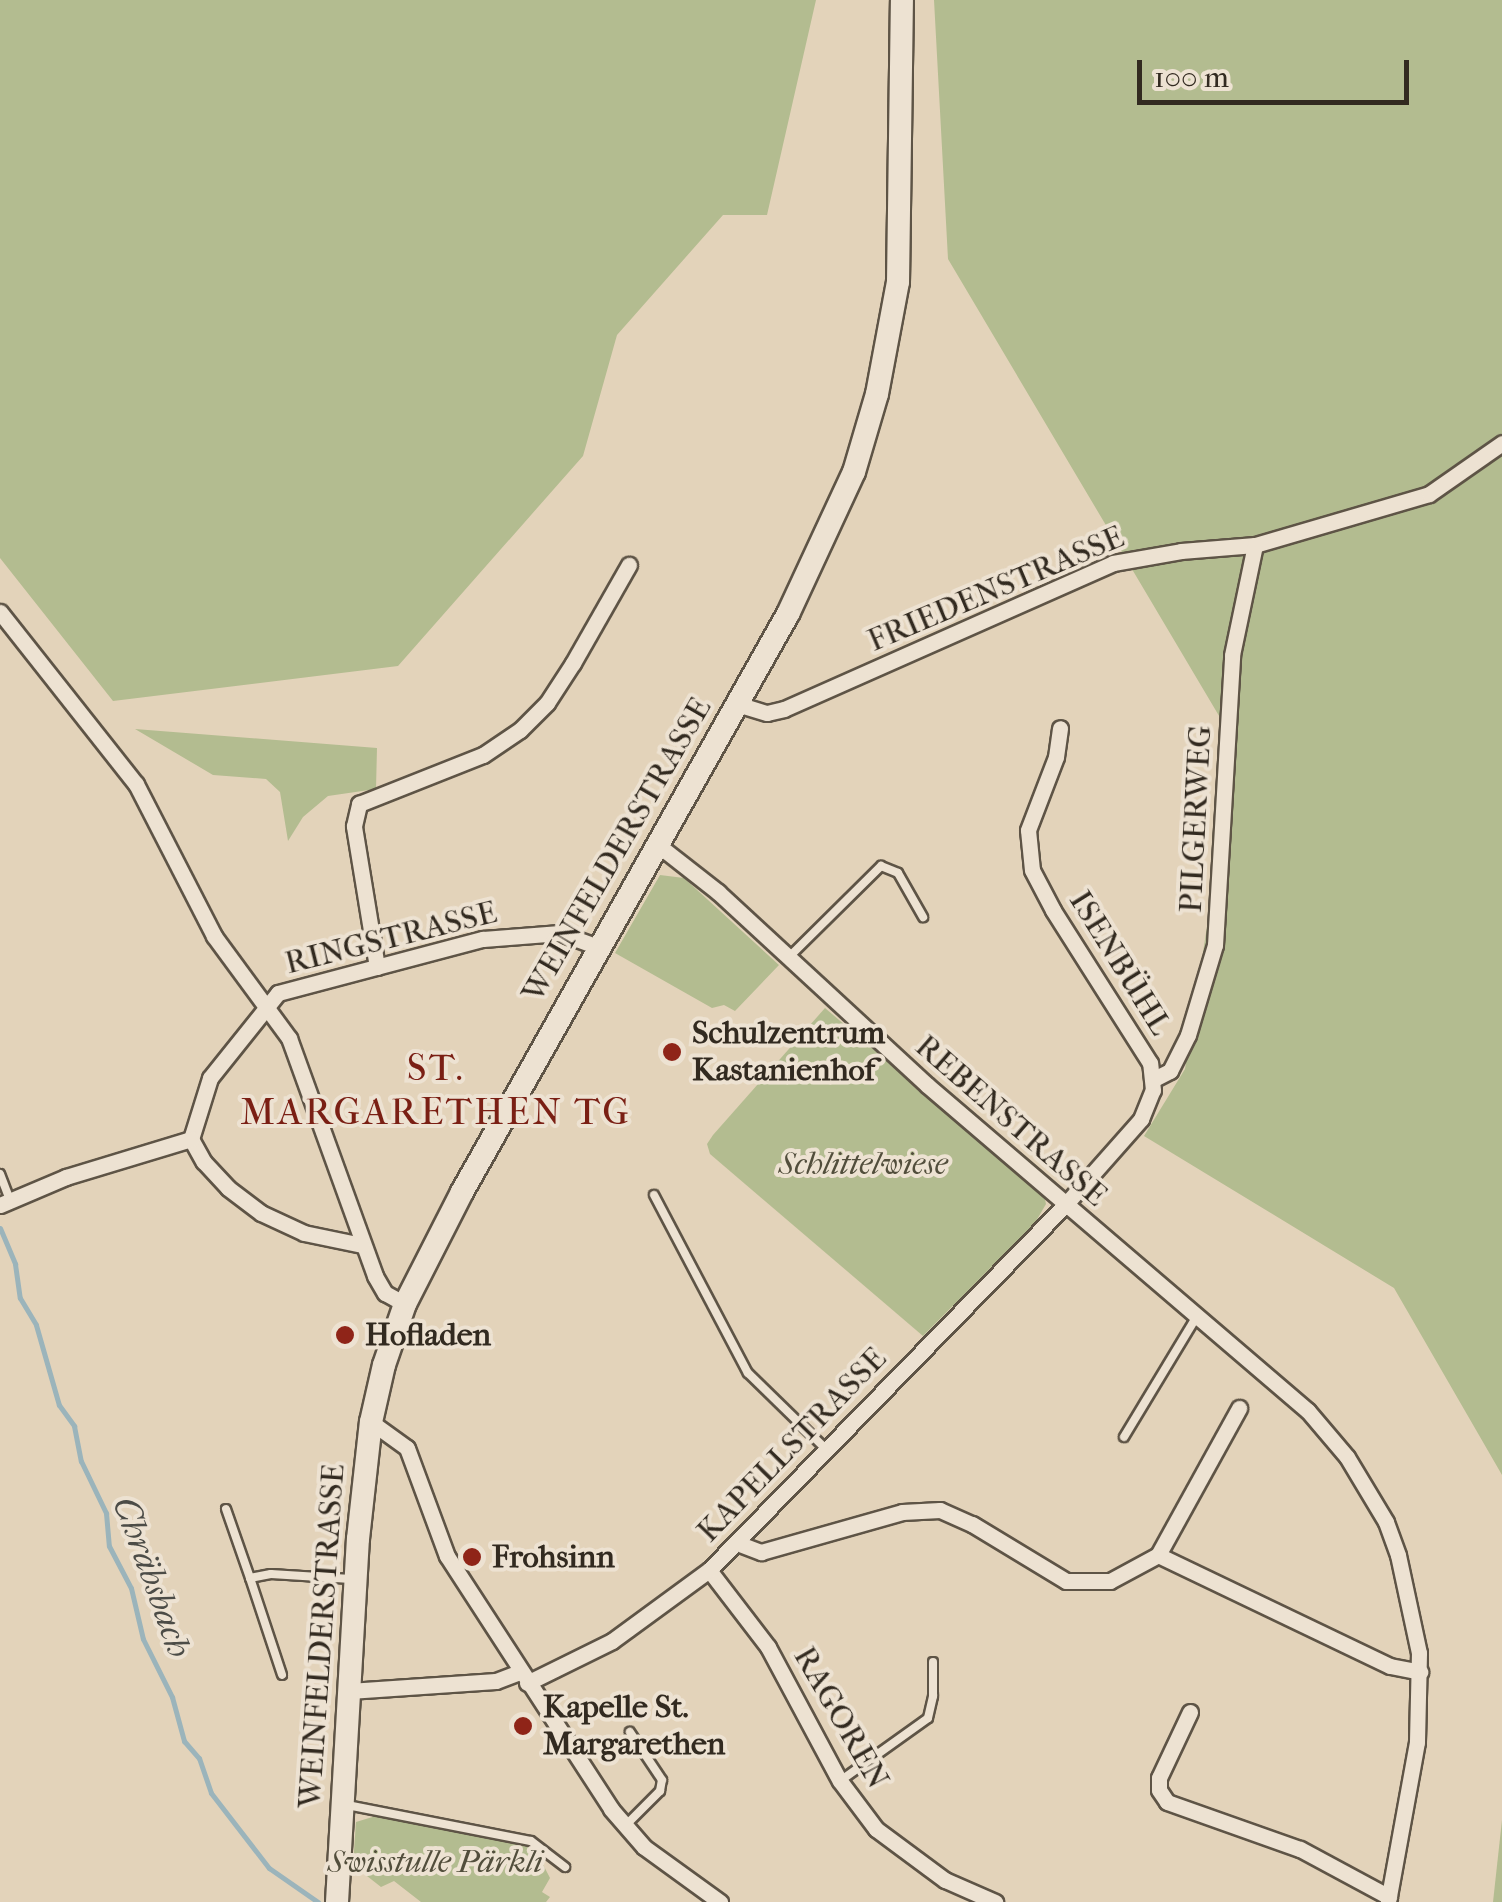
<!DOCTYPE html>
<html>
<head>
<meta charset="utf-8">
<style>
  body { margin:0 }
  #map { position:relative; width:1502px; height:1902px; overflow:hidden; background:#e3d3ba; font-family:"IM FELL French Canon",serif }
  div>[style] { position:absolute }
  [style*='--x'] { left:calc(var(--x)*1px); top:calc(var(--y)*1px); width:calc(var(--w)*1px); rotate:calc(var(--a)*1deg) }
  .green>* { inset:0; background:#b3bc90 }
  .stream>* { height:5px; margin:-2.5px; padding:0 2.5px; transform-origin:2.5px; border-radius:2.5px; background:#9bb4bb }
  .roads { filter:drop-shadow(2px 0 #5e5446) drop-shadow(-2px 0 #5e5446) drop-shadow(0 2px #5e5446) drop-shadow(0 -2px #5e5446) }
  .service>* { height:8px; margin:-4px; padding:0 4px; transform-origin:4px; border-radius:4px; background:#ede2d2 }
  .minor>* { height:15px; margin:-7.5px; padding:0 7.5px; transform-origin:7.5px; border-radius:7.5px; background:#ede2d2 }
  .secondary>* { height:22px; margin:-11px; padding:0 11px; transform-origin:11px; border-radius:11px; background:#ede2d2 }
  .dots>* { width:28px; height:28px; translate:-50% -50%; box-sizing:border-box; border:5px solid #ede2d2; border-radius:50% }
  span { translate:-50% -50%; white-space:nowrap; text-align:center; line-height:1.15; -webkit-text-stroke:8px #ede2d2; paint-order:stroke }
  .street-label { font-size:32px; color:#322a20 }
  .poi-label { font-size:32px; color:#322a20; font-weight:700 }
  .left { translate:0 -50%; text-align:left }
  .park-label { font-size:32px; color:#524e3c; font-style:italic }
  .water-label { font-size:35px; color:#4c4c47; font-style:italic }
  .quarter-label { font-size:38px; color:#7a1f14; letter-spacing:2.5px }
  .scale { position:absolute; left:1137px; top:60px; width:272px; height:45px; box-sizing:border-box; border:5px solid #322a20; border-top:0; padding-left:12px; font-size:30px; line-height:35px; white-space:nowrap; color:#322a20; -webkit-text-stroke:8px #ede2d2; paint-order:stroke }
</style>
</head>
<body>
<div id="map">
  <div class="green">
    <i style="clip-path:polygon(0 0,816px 0,767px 215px,723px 215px,617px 335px,583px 456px,398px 666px,113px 701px,0 558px)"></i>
    <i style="clip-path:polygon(934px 0,1502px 0,1502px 1475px,1394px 1288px,1144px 1136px,1185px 1069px,1237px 732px,1228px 731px,948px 259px)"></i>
    <i style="clip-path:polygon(135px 729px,377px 748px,376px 789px,328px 796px,303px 817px,288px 841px,280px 792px,266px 779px,213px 775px)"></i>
    <i style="clip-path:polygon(660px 875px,684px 878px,779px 965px,735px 1011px,724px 1005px,712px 1008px,615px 953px)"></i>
    <i style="clip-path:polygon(825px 1008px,1044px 1195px,1046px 1204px,1035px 1223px,923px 1336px,710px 1154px,707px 1144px,713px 1135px)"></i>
    <i style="clip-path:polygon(389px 1812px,531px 1841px,550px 1878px,542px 1892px,550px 1897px,546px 1902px,421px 1902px,394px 1881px,381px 1887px,353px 1865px,356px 1822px)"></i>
    <i style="clip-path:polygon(1502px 1820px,1502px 1902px,1493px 1902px)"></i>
  </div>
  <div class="stream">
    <i style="--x:0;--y:1228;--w:39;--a:67"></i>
    <i style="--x:15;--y:1264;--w:34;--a:82"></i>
    <i style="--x:20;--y:1298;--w:31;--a:59"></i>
    <i style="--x:36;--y:1325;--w:83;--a:74"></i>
    <i style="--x:59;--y:1405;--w:26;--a:54"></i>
    <i style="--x:74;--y:1426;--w:36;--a:79"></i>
    <i style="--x:81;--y:1461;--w:58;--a:64.3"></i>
    <i style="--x:106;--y:1513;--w:33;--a:85"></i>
    <i style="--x:109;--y:1546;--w:47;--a:62.4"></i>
    <i style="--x:131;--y:1588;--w:52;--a:76.8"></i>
    <i style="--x:143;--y:1639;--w:65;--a:63.4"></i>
    <i style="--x:172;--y:1697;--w:46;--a:74.7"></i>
    <i style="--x:184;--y:1741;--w:23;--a:49"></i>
    <i style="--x:199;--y:1758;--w:37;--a:71"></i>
    <i style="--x:211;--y:1793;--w:95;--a:52.3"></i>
    <i style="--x:269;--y:1868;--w:60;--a:34.8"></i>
  </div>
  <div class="roads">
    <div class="service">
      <i style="--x:788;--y:958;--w:131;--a:-44.7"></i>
      <i style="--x:881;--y:866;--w:18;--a:22"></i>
      <i style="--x:898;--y:873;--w:51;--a:60.4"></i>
      <i style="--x:0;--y:1174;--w:28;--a:69"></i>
      <i style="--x:654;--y:1195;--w:201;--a:62.2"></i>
      <i style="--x:748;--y:1373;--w:109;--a:44.3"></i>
      <i style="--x:1124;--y:1437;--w:141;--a:-58.9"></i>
      <i style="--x:226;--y:1509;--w:73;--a:70.8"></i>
      <i style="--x:250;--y:1578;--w:21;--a:-11"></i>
      <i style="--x:271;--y:1574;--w:80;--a:3.6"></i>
      <i style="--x:250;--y:1578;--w:102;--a:71.7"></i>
      <i style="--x:840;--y:1781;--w:108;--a:-35.6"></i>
      <i style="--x:928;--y:1718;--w:23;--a:-77"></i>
      <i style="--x:933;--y:1696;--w:34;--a:-90"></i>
      <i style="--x:347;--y:1805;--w:187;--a:11.1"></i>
      <i style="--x:531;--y:1841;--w:43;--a:37.4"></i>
      <i style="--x:624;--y:1827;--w:51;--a:-45"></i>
      <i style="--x:660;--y:1791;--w:11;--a:-80"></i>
      <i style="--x:662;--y:1780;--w:58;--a:-123.7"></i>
    </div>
    <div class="minor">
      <i style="--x:0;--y:612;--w:219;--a:51.7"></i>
      <i style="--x:136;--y:784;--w:171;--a:62.8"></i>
      <i style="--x:214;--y:936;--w:127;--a:53.7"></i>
      <i style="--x:289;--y:1038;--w:253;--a:70.1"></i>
      <i style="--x:375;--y:1276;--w:20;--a:60"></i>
      <i style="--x:385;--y:1293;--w:23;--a:29"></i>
      <i style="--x:737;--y:704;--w:31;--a:17"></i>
      <i style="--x:767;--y:713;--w:17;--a:-13"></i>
      <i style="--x:784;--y:709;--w:360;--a:-23.9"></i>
      <i style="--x:1113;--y:563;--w:69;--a:-10"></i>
      <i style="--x:1181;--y:551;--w:74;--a:-4.6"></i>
      <i style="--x:1255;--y:545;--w:181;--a:-16.3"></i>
      <i style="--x:1429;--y:494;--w:89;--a:-34.9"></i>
      <i style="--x:658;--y:845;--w:76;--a:38.1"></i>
      <i style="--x:718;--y:892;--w:284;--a:42.7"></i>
      <i style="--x:927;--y:1085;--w:501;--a:40.55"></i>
      <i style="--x:1308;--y:1411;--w:60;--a:49.7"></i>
      <i style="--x:1347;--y:1457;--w:76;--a:59"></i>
      <i style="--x:1386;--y:1522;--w:35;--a:70"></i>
      <i style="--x:1398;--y:1555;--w:100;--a:77.9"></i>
      <i style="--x:1419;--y:1653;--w:89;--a:91.3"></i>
      <i style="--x:1417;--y:1742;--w:163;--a:100.3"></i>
      <i style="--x:377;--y:967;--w:143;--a:-99.3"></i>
      <i style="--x:354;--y:826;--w:23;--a:-77"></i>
      <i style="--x:359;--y:804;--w:133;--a:-21.6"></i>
      <i style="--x:483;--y:755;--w:45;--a:-34"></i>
      <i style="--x:520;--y:730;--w:38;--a:-45"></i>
      <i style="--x:547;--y:703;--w:48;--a:-57"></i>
      <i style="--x:573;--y:663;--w:113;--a:-60.3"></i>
      <i style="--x:1154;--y:1079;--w:18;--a:-27"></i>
      <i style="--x:1170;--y:1071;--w:40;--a:-63.4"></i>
      <i style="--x:1188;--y:1035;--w:94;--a:-73.3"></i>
      <i style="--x:1215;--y:945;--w:290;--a:-86.6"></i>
      <i style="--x:1232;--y:655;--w:112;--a:-78.2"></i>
      <i style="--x:191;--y:1139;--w:64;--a:-72.7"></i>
      <i style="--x:210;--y:1078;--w:109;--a:-51.3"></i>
      <i style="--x:278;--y:993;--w:212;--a:-14.8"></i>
      <i style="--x:483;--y:939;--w:77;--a:-4.5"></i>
      <i style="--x:560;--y:933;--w:40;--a:20.2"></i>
      <i style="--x:191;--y:1139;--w:26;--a:61"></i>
      <i style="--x:204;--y:1162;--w:35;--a:47"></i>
      <i style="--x:228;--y:1188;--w:41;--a:37.1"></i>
      <i style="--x:261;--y:1213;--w:47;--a:24.9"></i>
      <i style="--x:304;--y:1233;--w:59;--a:11.7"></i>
      <i style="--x:0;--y:1205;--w:72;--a:-23"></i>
      <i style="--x:66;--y:1177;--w:131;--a:-16.9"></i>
      <i style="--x:371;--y:1422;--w:44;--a:35.8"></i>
      <i style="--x:407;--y:1448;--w:115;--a:69.7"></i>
      <i style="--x:447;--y:1556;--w:302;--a:57"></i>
      <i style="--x:611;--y:1809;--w:50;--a:49"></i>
      <i style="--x:644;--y:1847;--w:94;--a:35.9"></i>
      <i style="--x:737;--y:1543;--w:26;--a:21"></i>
      <i style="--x:761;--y:1552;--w:147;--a:-15.8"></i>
      <i style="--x:902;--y:1512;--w:38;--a:-3"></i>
      <i style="--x:940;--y:1510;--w:35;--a:24"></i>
      <i style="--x:972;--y:1524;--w:110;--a:31.2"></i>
      <i style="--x:1066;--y:1581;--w:44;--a:0"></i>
      <i style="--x:1110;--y:1581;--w:55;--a:-28.4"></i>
      <i style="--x:1158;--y:1555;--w:257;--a:25.6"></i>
      <i style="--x:1390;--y:1666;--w:31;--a:11"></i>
      <i style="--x:1158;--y:1555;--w:168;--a:-61.1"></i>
      <i style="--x:709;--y:1570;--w:97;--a:52.5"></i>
      <i style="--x:768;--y:1647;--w:152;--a:61.8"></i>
      <i style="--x:840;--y:1781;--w:60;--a:53.1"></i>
      <i style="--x:876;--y:1829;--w:86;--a:36.5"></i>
      <i style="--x:945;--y:1880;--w:55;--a:23.7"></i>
      <i style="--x:527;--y:1683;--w:95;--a:-26.3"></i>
      <i style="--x:612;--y:1641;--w:120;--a:-36.2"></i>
      <i style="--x:709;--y:1570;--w:510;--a:-45.72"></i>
      <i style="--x:1065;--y:1205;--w:115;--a:-48.5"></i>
      <i style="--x:1141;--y:1119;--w:31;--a:-68"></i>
      <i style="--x:1153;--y:1090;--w:27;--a:-96"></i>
      <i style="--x:1150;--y:1063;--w:181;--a:-122.4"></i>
      <i style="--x:1053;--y:910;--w:45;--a:-117.7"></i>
      <i style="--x:1032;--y:870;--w:40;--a:-95.7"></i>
      <i style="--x:1028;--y:830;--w:78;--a:-69"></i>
      <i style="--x:1056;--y:757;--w:29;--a:-82"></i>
      <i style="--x:349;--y:1691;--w:147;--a:-3.9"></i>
      <i style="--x:496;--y:1681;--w:26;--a:-21"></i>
      <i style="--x:1190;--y:1712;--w:73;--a:115.2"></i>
      <i style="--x:1159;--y:1778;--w:12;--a:90"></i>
      <i style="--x:1159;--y:1790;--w:14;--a:56"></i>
      <i style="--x:1167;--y:1802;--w:141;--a:19.5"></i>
      <i style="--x:1300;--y:1849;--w:101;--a:28.3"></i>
    </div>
    <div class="secondary">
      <i style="--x:337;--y:1902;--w:364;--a:-86.7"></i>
      <i style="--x:358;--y:1539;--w:118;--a:-83.7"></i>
      <i style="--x:371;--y:1422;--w:58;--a:-77.2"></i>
      <i style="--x:384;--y:1365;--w:65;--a:-71"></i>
      <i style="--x:405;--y:1304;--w:126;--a:-63"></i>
      <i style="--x:462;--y:1192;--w:664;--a:-60.58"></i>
      <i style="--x:788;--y:614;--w:157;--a:-65.1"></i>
      <i style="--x:854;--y:472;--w:81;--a:-73.6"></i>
      <i style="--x:877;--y:394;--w:114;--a:-79.4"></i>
      <i style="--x:898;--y:282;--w:282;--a:-89.2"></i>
    </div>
  </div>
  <div class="dots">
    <i style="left:672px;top:1052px;background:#8f2418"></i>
    <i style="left:345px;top:1335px;background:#8f2418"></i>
    <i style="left:472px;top:1557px;background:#8f2418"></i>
    <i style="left:523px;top:1726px;background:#8f2418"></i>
  </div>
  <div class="street-label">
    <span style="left:996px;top:589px;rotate:-23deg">FRIEDENSTRASSE</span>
    <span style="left:1196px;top:819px;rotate:-87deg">PILGERWEG</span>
    <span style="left:617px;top:850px;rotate:-60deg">WEINFELDERSTRASSE</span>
    <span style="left:391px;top:938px;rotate:-14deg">RINGSTRASSE</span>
    <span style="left:1120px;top:963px;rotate:58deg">ISENBÜHL</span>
    <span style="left:1011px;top:1121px;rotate:41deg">REBENSTRASSE</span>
    <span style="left:792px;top:1445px;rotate:-46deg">KAPELLSTRASSE</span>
    <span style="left:322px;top:1636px;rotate:-86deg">WEINFELDERSTRASSE</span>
    <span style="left:841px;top:1718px;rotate:60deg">RAGOREN</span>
  </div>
  <div class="poi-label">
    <span class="left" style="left:692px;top:1052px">Schulzentrum<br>Kastanienhof</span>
    <span class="left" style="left:365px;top:1335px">Hofladen</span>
    <span class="left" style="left:492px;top:1557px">Frohsinn</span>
    <span class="left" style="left:543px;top:1726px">Kapelle St.<br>Margarethen</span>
  </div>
  <div class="park-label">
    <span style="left:863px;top:1164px">Schlittelwiese</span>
    <span style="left:435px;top:1862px">Swisstulle Pärkli</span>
  </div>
  <div class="water-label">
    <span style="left:152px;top:1577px;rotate:70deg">Chräbsbach</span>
  </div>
  <div class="quarter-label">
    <span style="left:436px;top:1090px">ST.<br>MARGARETHEN TG</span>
  </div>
  <div class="scale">100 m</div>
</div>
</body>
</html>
